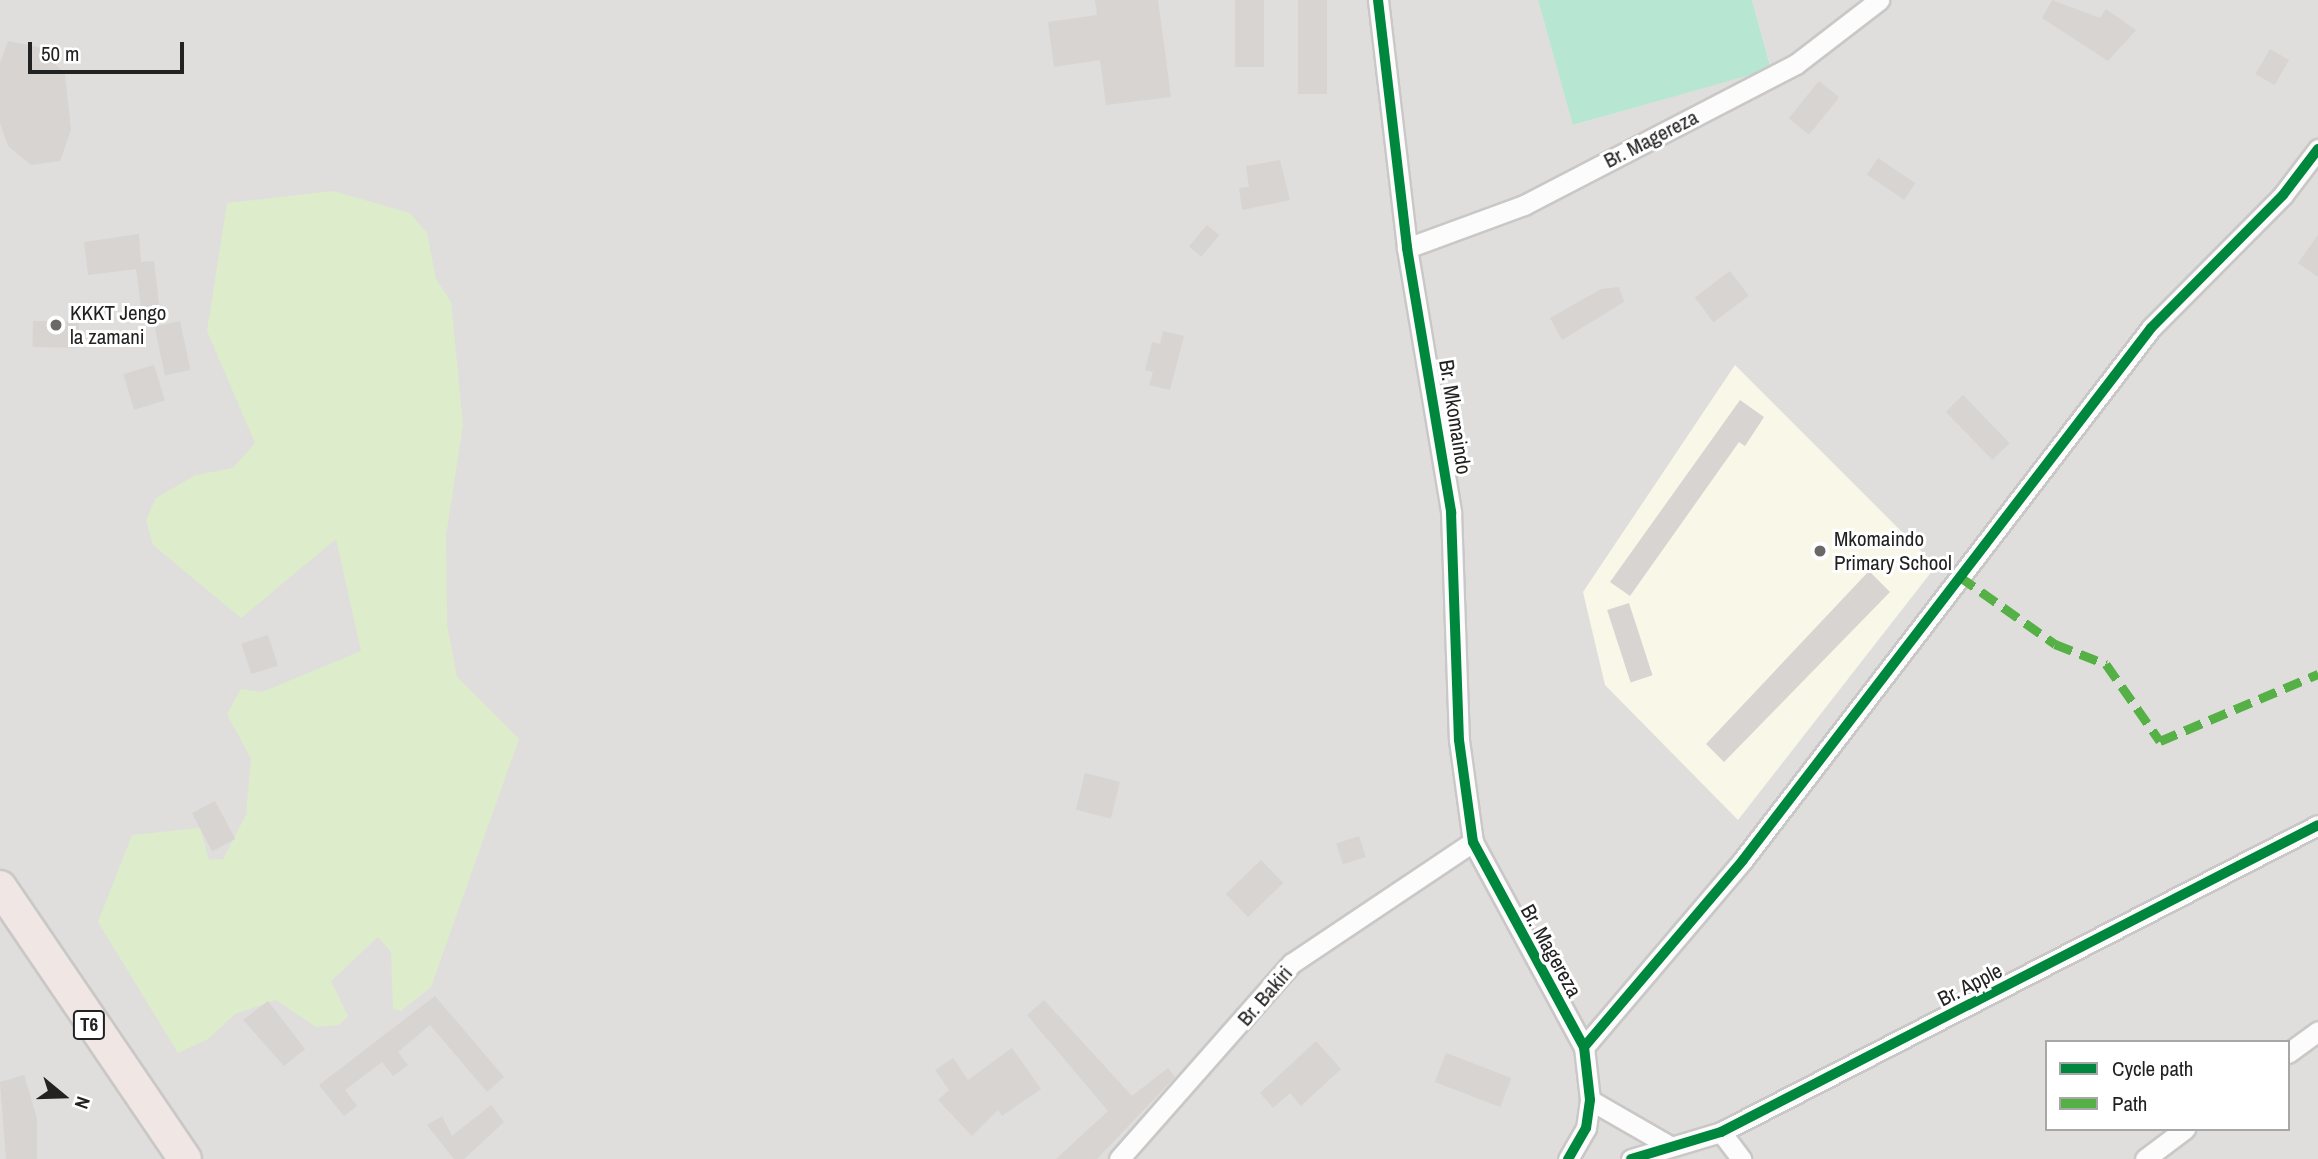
<!DOCTYPE html>
<html>
<head>
<meta charset="utf-8">
<style>
  body { margin:0 }
  #map { position:relative; width:2318px; height:1159px; overflow:hidden; background:#f0eeeb; font-family:"Archivo Narrow",sans-serif }
  div>[style] { position:absolute }
  [style*='--x'] { left:calc(var(--x)*1px); top:calc(var(--y)*1px); width:calc(var(--w)*1px); rotate:calc(var(--a)*1deg) }
  .residential>* { inset:0; background:#dfdedc }
  .education>* { inset:0; background:#f8f7e8 }
  .grass>* { inset:0; background:#ddeccb }
  .pitch>* { inset:0; background:#b7e6d2 }
  .building>* { inset:0; background:#d7d4d2; transform-origin:0 0 }
  .roads { filter:drop-shadow(2px 0 #c9c8c7) drop-shadow(-2px 0 #c9c8c7) drop-shadow(0 2px #c9c8c7) drop-shadow(0 -2px #c9c8c7) }
  .minor>* { height:19px; margin:-9.5px; padding:0 9.5px; transform-origin:9.5px; border-radius:9.5px; background:#fdfcfc }
  .trunk>* { height:32px; margin:-16px; padding:0 16px; transform-origin:16px; border-radius:16px; background:#f0e6e4 }
  .quiet>* { height:9px; margin-top:-4.5px; transform-origin:0; background:repeating-linear-gradient(90deg,#55b145 0 18px,transparent 0 27px) }
  .cycleway>* { height:10px; margin:-5px; padding:0 5px; transform-origin:5px; border-radius:5px; background:#00873e }
  .dots>* { width:19px; height:19px; translate:-50% -50%; box-sizing:border-box; border:4px solid #fff; border-radius:50% }
  span { translate:-50% -50%; white-space:nowrap; text-align:center; line-height:1.15; -webkit-text-stroke:6px #fff; paint-order:stroke }
  .shield-label span { padding:2px 5px; background:#fff; border:2px solid; border-radius:5px; -webkit-text-stroke-width:0 }
  .shield-label { font-size:19px; color:#222; font-weight:700 }
  .street-label { font-size:21px; color:#222 }
  .poi-label { font-size:21px; color:#222 }
  .left { translate:0 -50%; text-align:left }
  .legend { position:absolute; left:2045px; top:1040px; width:245px; height:91px; box-sizing:border-box; background:#fff; border:2px solid #a7a7a7; margin:0; padding:9px 12px; list-style:none; font-size:21px; color:#222 }
  .legend li { display:flex; align-items:center; gap:14px; height:35px }
  .legend b { width:35px; border:2px solid #a7a7a7 }
  .north { position:absolute; left:28px; top:1061px; width:70px; height:70px; -webkit-text-stroke:5px #fff; paint-order:stroke; rotate:109deg; font-size:19px; font-weight:700; line-height:28px; text-align:center; color:#222 }
  .north::after { content:''; display:block; margin:auto; width:24px; height:32px; background:#222; clip-path:polygon(50% 0,100% 100%,50% 72%,0 100%) }
  .scale { position:absolute; left:28px; top:42px; width:156px; height:32px; box-sizing:border-box; border:4px solid #222; border-top:0; padding-left:9px; font-size:21px; line-height:24px; white-space:nowrap; color:#222; -webkit-text-stroke:5px #fff; paint-order:stroke }
</style>
</head>
<body>
<div id="map">
  <div class="residential">
    <i style="clip-path:polygon(evenodd,0 0,1538px 0,1574px 125px,1771px 68px,1752px 0,2318px 0,2318px 1159px,0 1159px,0 0,2047px 1042px,2288px 1042px,2288px 1129px,2047px 1129px,2047px 1042px)"></i>
  </div>
  <div class="education">
    <i style="clip-path:polygon(1735px 365px,1936px 566px,1738px 820px,1605px 685px,1583px 592px)"></i>
  </div>
  <div class="grass">
    <i style="clip-path:polygon(333px 191px,410px 213px,427px 233px,436px 279px,451px 302px,463px 424px,446px 536px,447px 625px,457px 677px,519px 739px,431px 987px,401px 1011px,393px 1009px,391px 952px,378px 937px,331px 981px,348px 1016px,339px 1025px,316px 1027px,276px 1000px,235px 1014px,208px 1039px,178px 1053px,98px 922px,132px 835px,200px 828px,209px 860px,223px 859px,246px 815px,251px 759px,227px 714px,241px 689px,262px 692px,361px 651px,336px 539px,241px 618px,153px 545px,146px 520px,156px 498px,196px 475px,233px 468px,255px 443px,207px 331px,227px 203px)"></i>
  </div>
  <div class="pitch">
    <i style="clip-path:polygon(1538px 0,1752px 0,1771px 69px,1573px 125px)"></i>
  </div>
  <div class="building">
    <i style="clip-path:polygon(1095px 0,1158px 0,1171px 97px,1106px 105px,1100px 60px,1054px 67px,1048px 22px,1097px 15px)"></i>
    <i style="left:1235px;top:0;width:29px;height:67px"></i>
    <i style="left:1298px;top:0;width:29px;height:94px"></i>
    <i style="clip-path:polygon(2052px 0,2100px 18px,2106px 9px,2136px 30px,2108px 61px,2042px 18px)"></i>
    <i style="clip-path:polygon(8px 41px,38px 47px,65px 74px,71px 130px,60px 161px,31px 165px,8px 146px,0 123px,0 63px)"></i>
    <i style="left:2270px;top:49px;width:22px;height:29px;rotate:30deg"></i>
    <i style="left:1819px;top:81px;width:26px;height:48px;rotate:39deg"></i>
    <i style="left:1878px;top:158px;width:45px;height:20px;rotate:34deg"></i>
    <i style="clip-path:polygon(1280px 160px,1290px 200px,1242px 210px,1239px 188px,1249px 187px,1246px 166px)"></i>
    <i style="left:1207px;top:225px;width:16px;height:28px;rotate:40deg"></i>
    <i style="clip-path:polygon(139px 234px,141px 262px,154px 261px,159px 305px,141px 307px,136px 269px,88px 275px,84px 242px)"></i>
    <i style="clip-path:polygon(2318px 235px,2318px 277px,2298px 263px)"></i>
    <i style="left:1730px;top:271px;width:31px;height:44px;rotate:53deg"></i>
    <i style="clip-path:polygon(1619px 287px,1624px 302px,1562px 340px,1550px 318px,1601px 289px)"></i>
    <i style="left:33px;top:321px;width:46px;height:26px;rotate:1deg"></i>
    <i style="left:180px;top:321px;width:50px;height:26px;rotate:78deg"></i>
    <i style="clip-path:polygon(1163px 331px,1184px 336px,1170px 390px,1149px 385px,1153px 372px,1145px 370px,1152px 342px,1160px 344px)"></i>
    <i style="left:154px;top:365px;width:37px;height:32px;rotate:73deg"></i>
    <i style="left:1963px;top:395px;width:67px;height:24px;rotate:46deg"></i>
    <i style="clip-path:polygon(1740px 400px,1764px 417px,1745px 446px,1739px 442px,1630px 596px,1610px 582px)"></i>
    <i style="clip-path:polygon(1869px 571px,1890px 592px,1724px 762px,1706px 744px)"></i>
    <i style="left:1629px;top:603px;width:76px;height:23px;rotate:72deg"></i>
    <i style="left:268px;top:635px;width:32px;height:28px;rotate:72deg"></i>
    <i style="left:1085px;top:773px;width:36px;height:38px;rotate:14deg"></i>
    <i style="left:215px;top:801px;width:43px;height:26px;rotate:62deg"></i>
    <i style="left:1359px;top:836px;width:22px;height:24px;rotate:72deg"></i>
    <i style="left:1261px;top:860px;width:32px;height:49px;rotate:46deg"></i>
    <i style="clip-path:polygon(435px 996px,504px 1077px,487px 1092px,430px 1025px,398px 1052px,408px 1065px,393px 1076px,382px 1062px,345px 1090px,357px 1106px,344px 1116px,319px 1085px)"></i>
    <i style="clip-path:polygon(1044px 1000px,1132px 1096px,1168px 1068px,1175px 1077px,1097px 1159px,1056px 1159px,1108px 1111px,1027px 1015px)"></i>
    <i style="clip-path:polygon(268px 1001px,305px 1049px,284px 1066px,243px 1020px)"></i>
    <i style="clip-path:polygon(1316px 1041px,1341px 1069px,1301px 1106px,1290px 1093px,1273px 1108px,1260px 1093px)"></i>
    <i style="clip-path:polygon(1012px 1048px,1041px 1089px,1002px 1116px,998px 1110px,972px 1136px,938px 1100px,949px 1090px,935px 1070px,953px 1058px,968px 1080px)"></i>
    <i style="left:1446px;top:1053px;width:70px;height:31px;rotate:21deg"></i>
    <i style="clip-path:polygon(24px 1075px,37px 1119px,37px 1159px,6px 1159px,0 1082px)"></i>
    <i style="clip-path:polygon(491px 1105px,504px 1122px,464px 1159px,454px 1159px,427px 1125px,442px 1116px,452px 1136px)"></i>
  </div>
  <div class="roads">
    <div class="minor">
      <i style="--x:1378;--y:0;--w:250;--a:83.3"></i>
      <i style="--x:1407;--y:248;--w:268;--a:80.5"></i>
      <i style="--x:1451;--y:512;--w:228;--a:88"></i>
      <i style="--x:1459;--y:740;--w:103;--a:82.2"></i>
      <i style="--x:1473;--y:842;--w:233;--a:61.6"></i>
      <i style="--x:1584;--y:1047;--w:53;--a:83.5"></i>
      <i style="--x:1590;--y:1100;--w:28;--a:98"></i>
      <i style="--x:1586;--y:1128;--w:36;--a:120"></i>
      <i style="--x:1407;--y:248;--w:125;--a:-20.2"></i>
      <i style="--x:1524;--y:205;--w:306;--a:-27.4"></i>
      <i style="--x:1796;--y:64;--w:105;--a:-37.6"></i>
      <i style="--x:1584;--y:1047;--w:245;--a:-49.6"></i>
      <i style="--x:1743;--y:860;--w:670;--a:-52.51"></i>
      <i style="--x:2151;--y:328;--w:187;--a:-45.2"></i>
      <i style="--x:2283;--y:195;--w:58;--a:-52.7"></i>
      <i style="--x:2288;--y:1053;--w:37;--a:-36"></i>
      <i style="--x:1590;--y:1100;--w:92;--a:29.9"></i>
      <i style="--x:1721;--y:1132;--w:34;--a:53"></i>
      <i style="--x:1119;--y:1159;--w:261;--a:-48.6"></i>
      <i style="--x:1292;--y:963;--w:218;--a:-33.8"></i>
      <i style="--x:1631;--y:1159;--w:94;--a:-16.7"></i>
      <i style="--x:1721;--y:1132;--w:671;--a:-27.21"></i>
      <i style="--x:2145;--y:1159;--w:50;--a:-36.9"></i>
    </div>
    <div class="trunk">
      <i style="--x:0;--y:887;--w:329;--a:55.8"></i>
    </div>
  </div>
  <div class="quiet">
    <i style="--x:1959;--y:576;--w:118;--a:35.3"></i>
    <i style="--x:2055;--y:644;--w:55;--a:21.4"></i>
    <i style="--x:2106;--y:664;--w:94;--a:55"></i>
    <i style="--x:2160;--y:741;--w:172;--a:-23"></i>
  </div>
  <div class="cycleway">
    <i style="--x:1378;--y:0;--w:250;--a:83.3"></i>
    <i style="--x:1407;--y:248;--w:268;--a:80.5"></i>
    <i style="--x:1451;--y:512;--w:228;--a:88"></i>
    <i style="--x:1459;--y:740;--w:103;--a:82.2"></i>
    <i style="--x:1473;--y:842;--w:233;--a:61.6"></i>
    <i style="--x:1584;--y:1047;--w:53;--a:83.5"></i>
    <i style="--x:1590;--y:1100;--w:28;--a:98"></i>
    <i style="--x:1586;--y:1128;--w:36;--a:120"></i>
    <i style="--x:1584;--y:1047;--w:245;--a:-49.6"></i>
    <i style="--x:1743;--y:860;--w:670;--a:-52.51"></i>
    <i style="--x:2151;--y:328;--w:187;--a:-45.2"></i>
    <i style="--x:2283;--y:195;--w:58;--a:-52.7"></i>
    <i style="--x:1631;--y:1159;--w:94;--a:-16.7"></i>
    <i style="--x:1721;--y:1132;--w:671;--a:-27.21"></i>
  </div>
  <div class="dots">
    <i style="left:56px;top:325px;background:#6a6968"></i>
    <i style="left:1820px;top:551px;background:#6a6968"></i>
  </div>
  <div class="shield-label">
    <span style="left:89px;top:1025px">T6</span>
  </div>
  <div class="street-label">
    <span style="left:1651px;top:139px;rotate:-27deg">Br. Magereza</span>
    <span style="left:1455px;top:417px;rotate:81deg">Br. Mkomaindo</span>
    <span style="left:1551px;top:951px;rotate:61deg">Br. Magereza</span>
    <span style="left:1970px;top:985px;rotate:-27deg">Br. Apple</span>
    <span style="left:1265px;top:996px;rotate:-49deg">Br. Bakiri</span>
  </div>
  <div class="poi-label">
    <span class="left" style="left:70px;top:325px">KKKT Jengo<br>la zamani</span>
    <span class="left" style="left:1834px;top:551px">Mkomaindo<br>Primary School</span>
  </div>
  <ul class="legend">
  <li><b style="height:9px;background:#00873e"></b>Cycle path</li>
  <li><b style="height:9px;background:#55b145"></b>Path</li>
  </ul>
  <div class="north">N</div>
  <div class="scale">50 m</div>
</div>
</body>
</html>
